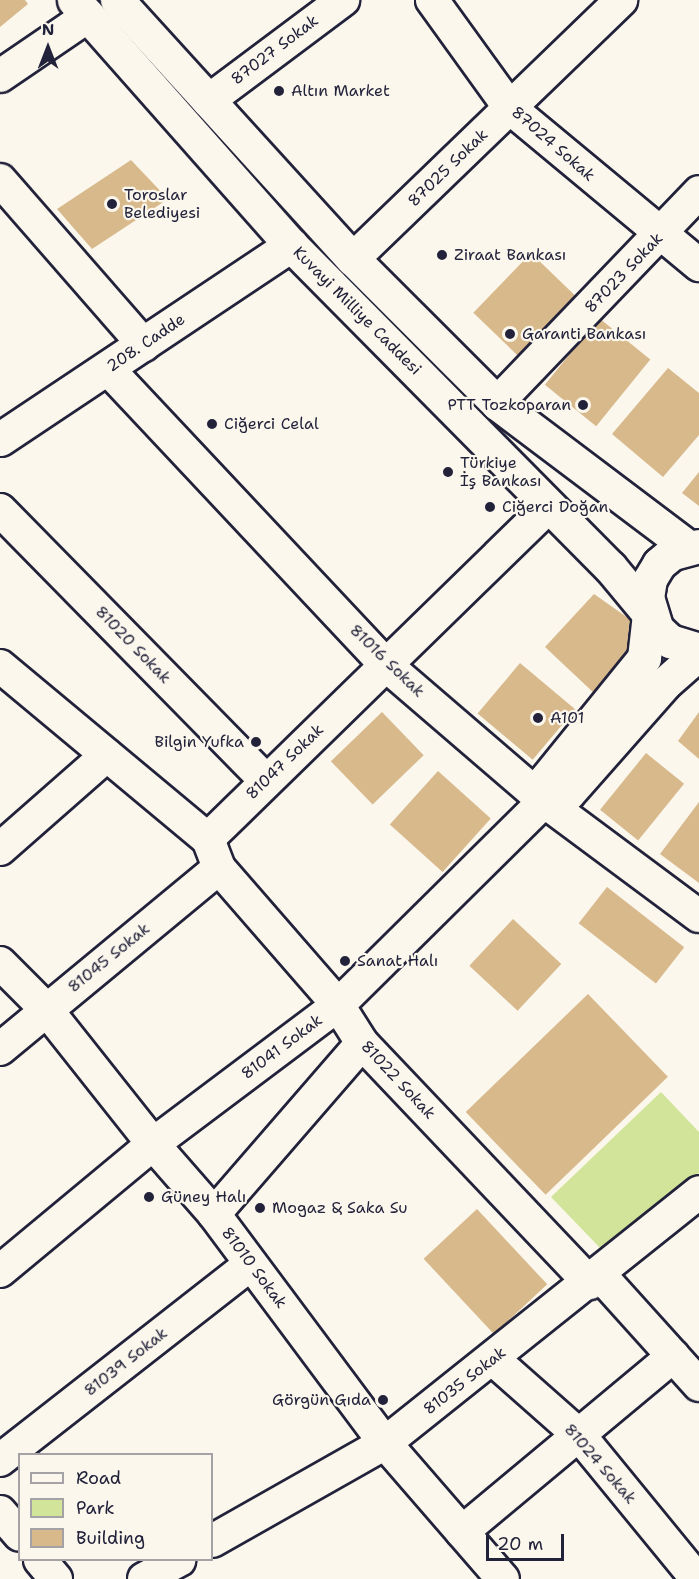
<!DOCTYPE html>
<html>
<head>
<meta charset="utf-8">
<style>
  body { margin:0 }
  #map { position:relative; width:699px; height:1579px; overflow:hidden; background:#fbf7ec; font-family:"Shantell Sans",sans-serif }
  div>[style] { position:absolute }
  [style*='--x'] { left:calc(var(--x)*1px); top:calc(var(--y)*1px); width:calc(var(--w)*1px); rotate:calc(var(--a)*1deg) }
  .green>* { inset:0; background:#d1e499 }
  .building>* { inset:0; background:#d8b98c; transform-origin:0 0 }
  .roads { filter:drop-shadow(2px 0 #22223b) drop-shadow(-2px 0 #22223b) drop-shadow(0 2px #22223b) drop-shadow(0 -2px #22223b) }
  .minor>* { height:32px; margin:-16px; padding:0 16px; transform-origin:16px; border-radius:16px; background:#fbf7ec }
  .tertiary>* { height:33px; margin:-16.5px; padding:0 16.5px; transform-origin:16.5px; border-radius:16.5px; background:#fbf7ec }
  .secondary>* { height:33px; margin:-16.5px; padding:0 16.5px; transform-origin:16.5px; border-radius:16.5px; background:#fbf7ec }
  .dots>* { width:16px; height:16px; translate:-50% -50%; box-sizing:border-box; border:3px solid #fbf7ec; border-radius:50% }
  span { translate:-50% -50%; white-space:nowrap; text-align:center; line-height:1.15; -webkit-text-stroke:4.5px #fbf7ec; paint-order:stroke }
  .street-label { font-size:16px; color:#22223b }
  .poi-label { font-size:16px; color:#22223b }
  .left { translate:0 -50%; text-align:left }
  .right { translate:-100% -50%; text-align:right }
  .legend { position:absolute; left:18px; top:1453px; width:195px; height:108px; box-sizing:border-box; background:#fbf7ec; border:2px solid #a4a2a5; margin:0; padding:8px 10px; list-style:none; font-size:18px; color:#22223b }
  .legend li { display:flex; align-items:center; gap:12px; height:30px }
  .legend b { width:30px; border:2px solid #a4a2a5 }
  .north { position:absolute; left:18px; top:18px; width:60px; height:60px; -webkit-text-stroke:4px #fbf7ec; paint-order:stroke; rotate:0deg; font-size:16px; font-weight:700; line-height:24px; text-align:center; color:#22223b }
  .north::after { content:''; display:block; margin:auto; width:21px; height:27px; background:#22223b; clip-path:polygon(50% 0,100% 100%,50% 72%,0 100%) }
  .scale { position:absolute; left:486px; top:1534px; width:78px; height:27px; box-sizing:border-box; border:3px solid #22223b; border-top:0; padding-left:8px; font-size:18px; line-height:21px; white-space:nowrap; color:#22223b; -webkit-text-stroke:4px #fbf7ec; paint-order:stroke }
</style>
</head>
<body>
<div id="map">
  <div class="green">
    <i style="clip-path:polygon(661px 1092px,699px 1132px,699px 1173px,604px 1252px,551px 1197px)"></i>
  </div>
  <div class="building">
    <i style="clip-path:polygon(0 0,25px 0,28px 4px,0 27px)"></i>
    <i style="clip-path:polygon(131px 160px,168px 199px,92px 249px,57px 209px)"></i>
    <i style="left:531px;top:253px;width:76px;height:83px;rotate:44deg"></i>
    <i style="left:599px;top:318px;width:66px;height:86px;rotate:39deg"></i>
    <i style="clip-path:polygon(668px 368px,699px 393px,699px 435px,663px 477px,612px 434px)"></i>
    <i style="clip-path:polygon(699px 472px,699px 506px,682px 493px)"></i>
    <i style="clip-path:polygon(594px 594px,631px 620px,635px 634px,633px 646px,595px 694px,545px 647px)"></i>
    <i style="left:520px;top:663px;width:72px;height:66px;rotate:40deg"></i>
    <i style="left:382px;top:712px;width:60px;height:71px;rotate:46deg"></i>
    <i style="clip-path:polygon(699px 712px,699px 759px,678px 741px)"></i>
    <i style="left:646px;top:753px;width:49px;height:73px;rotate:39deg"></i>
    <i style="left:438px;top:771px;width:71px;height:72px;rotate:42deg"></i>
    <i style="clip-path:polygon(699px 802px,699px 883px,660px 854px)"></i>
    <i style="left:607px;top:887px;width:98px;height:46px;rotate:38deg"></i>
    <i style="left:513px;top:919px;width:66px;height:64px;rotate:43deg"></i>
    <i style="left:588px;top:994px;width:115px;height:170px;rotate:46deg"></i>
    <i style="left:477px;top:1209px;width:103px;height:73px;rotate:47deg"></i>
  </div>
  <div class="roads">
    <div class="minor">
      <i style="--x:432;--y:0;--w:133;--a:54.2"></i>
      <i style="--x:510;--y:108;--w:246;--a:39.7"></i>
      <i style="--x:0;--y:76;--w:107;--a:-34.3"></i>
      <i style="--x:208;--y:101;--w:169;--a:-36.8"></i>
      <i style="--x:0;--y:180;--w:219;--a:48.9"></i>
      <i style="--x:353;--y:259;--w:373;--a:-44"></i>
      <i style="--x:108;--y:369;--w:406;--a:46.8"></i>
      <i style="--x:386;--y:665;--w:208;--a:40.7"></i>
      <i style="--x:544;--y:801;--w:193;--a:36.6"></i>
      <i style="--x:497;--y:403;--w:292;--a:-46.2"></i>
      <i style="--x:549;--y:506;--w:477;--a:135.7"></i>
      <i style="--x:208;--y:839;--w:31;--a:69"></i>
      <i style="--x:219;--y:868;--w:181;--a:49"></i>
      <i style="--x:338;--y:1005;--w:45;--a:57.7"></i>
      <i style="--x:362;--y:1043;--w:331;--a:46.5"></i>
      <i style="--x:0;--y:510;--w:378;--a:45.5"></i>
      <i style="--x:0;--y:666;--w:271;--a:39.8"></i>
      <i style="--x:0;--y:849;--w:142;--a:-41.3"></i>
      <i style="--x:0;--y:963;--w:65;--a:45"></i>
      <i style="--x:46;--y:1009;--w:172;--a:51.6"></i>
      <i style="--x:153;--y:1144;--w:93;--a:48.9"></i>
      <i style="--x:214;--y:1214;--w:286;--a:53.3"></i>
      <i style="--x:385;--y:1443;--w:180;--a:49.1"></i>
      <i style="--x:0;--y:1049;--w:284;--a:-39.6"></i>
      <i style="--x:214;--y:1214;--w:226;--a:-49.1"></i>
      <i style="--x:0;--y:1271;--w:199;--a:-39.7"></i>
      <i style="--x:153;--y:1144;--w:231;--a:-36.9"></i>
      <i style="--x:338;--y:1005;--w:290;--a:-44.7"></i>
      <i style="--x:600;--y:1275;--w:148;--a:48"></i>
      <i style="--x:493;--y:1359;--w:115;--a:41.5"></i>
      <i style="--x:579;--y:1435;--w:186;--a:50.7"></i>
      <i style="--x:0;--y:1460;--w:318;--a:-38"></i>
      <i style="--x:0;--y:1512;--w:30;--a:49"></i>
      <i style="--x:462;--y:1532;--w:275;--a:-39.8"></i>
      <i style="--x:212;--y:1541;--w:199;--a:-29.5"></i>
      <i style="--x:385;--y:1443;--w:402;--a:-38.6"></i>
      <i style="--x:40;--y:1560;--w:25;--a:50"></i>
      <i style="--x:144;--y:1579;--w:40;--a:-28"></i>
    </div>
    <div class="tertiary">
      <i style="--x:0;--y:439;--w:350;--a:-33.7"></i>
    </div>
    <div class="secondary">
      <i style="--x:74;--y:0;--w:327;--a:48.5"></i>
      <i style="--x:291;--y:245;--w:453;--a:45.3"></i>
      <i style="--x:610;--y:567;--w:61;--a:50.3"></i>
      <i style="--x:649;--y:614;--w:44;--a:96.5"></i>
      <i style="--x:644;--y:658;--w:156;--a:129"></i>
      <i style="--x:546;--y:779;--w:22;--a:95"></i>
      <i style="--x:544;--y:801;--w:25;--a:-18"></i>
      <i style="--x:568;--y:793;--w:145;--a:-48.6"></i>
      <i style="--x:664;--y:684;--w:47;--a:-41.5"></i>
      <i style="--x:117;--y:0;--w:350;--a:47.7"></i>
      <i style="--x:353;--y:259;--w:204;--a:45"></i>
      <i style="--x:497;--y:403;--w:239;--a:37"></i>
      <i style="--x:699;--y:546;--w:28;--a:165"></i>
      <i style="--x:672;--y:553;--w:17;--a:140"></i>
      <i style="--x:659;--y:564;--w:17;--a:121"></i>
      <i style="--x:650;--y:579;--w:18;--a:99"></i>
      <i style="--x:647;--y:597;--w:34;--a:73"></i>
      <i style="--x:657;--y:629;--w:18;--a:43"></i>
      <i style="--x:670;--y:641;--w:30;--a:17"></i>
    </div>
  </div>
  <div class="dots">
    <i style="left:279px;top:91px;background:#22223b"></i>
    <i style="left:112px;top:204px;background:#22223b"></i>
    <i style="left:442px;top:255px;background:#22223b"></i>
    <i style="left:510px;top:334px;background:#22223b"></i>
    <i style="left:583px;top:405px;background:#22223b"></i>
    <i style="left:212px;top:424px;background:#22223b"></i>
    <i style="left:448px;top:472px;background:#22223b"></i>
    <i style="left:490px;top:507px;background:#22223b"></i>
    <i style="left:538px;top:718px;background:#22223b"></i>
    <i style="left:256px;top:742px;background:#22223b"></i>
    <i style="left:345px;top:961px;background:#22223b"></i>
    <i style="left:149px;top:1197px;background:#22223b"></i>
    <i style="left:260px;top:1208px;background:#22223b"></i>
    <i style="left:383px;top:1400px;background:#22223b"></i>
  </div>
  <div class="street-label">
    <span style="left:275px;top:50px;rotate:-37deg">87027 Sokak</span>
    <span style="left:553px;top:144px;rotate:41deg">87024 Sokak</span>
    <span style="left:448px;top:168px;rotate:-44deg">87025 Sokak</span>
    <span style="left:624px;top:273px;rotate:-46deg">87023 Sokak</span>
    <span style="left:357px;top:311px;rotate:45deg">Kuvayi Milliye Caddesi</span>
    <span style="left:146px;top:343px;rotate:-34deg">208. Cadde</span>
    <span style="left:133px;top:645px;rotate:46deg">81020 Sokak</span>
    <span style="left:387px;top:661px;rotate:44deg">81016 Sokak</span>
    <span style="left:285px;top:762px;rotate:-44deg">81047 Sokak</span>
    <span style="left:109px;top:958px;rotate:-39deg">81045 Sokak</span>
    <span style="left:282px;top:1047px;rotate:-37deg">81041 Sokak</span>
    <span style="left:398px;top:1080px;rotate:47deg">81022 Sokak</span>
    <span style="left:254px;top:1268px;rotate:53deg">81010 Sokak</span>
    <span style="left:126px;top:1362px;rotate:-38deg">81039 Sokak</span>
    <span style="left:465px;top:1381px;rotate:-38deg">81035 Sokak</span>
    <span style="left:600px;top:1464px;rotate:49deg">81024 Sokak</span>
  </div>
  <div class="poi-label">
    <span class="left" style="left:291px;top:91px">Altın Market</span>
    <span class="left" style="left:124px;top:204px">Toroslar<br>Belediyesi</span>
    <span class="left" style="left:454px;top:255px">Ziraat Bankası</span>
    <span class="left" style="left:522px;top:334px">Garanti Bankası</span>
    <span class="right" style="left:571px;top:405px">PTT Tozkoparan</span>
    <span class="left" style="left:224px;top:424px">Ciğerci Celal</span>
    <span class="left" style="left:460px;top:472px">Türkiye<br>İş Bankası</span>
    <span class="left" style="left:502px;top:507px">Ciğerci Doğan</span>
    <span class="left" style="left:550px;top:718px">A101</span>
    <span class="right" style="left:244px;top:742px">Bilgin Yufka</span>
    <span class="left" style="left:357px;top:961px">Sanat Halı</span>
    <span class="left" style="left:161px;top:1197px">Güney Halı</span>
    <span class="left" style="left:272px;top:1208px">Mogaz &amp; Saka Su</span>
    <span class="right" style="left:371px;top:1400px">Görgün Gıda</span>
  </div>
  <ul class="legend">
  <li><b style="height:8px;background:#fbf7ec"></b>Road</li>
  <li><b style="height:16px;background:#d1e499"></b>Park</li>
  <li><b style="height:16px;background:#d8b98c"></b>Building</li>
  </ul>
  <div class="north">N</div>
  <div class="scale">20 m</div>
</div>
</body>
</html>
